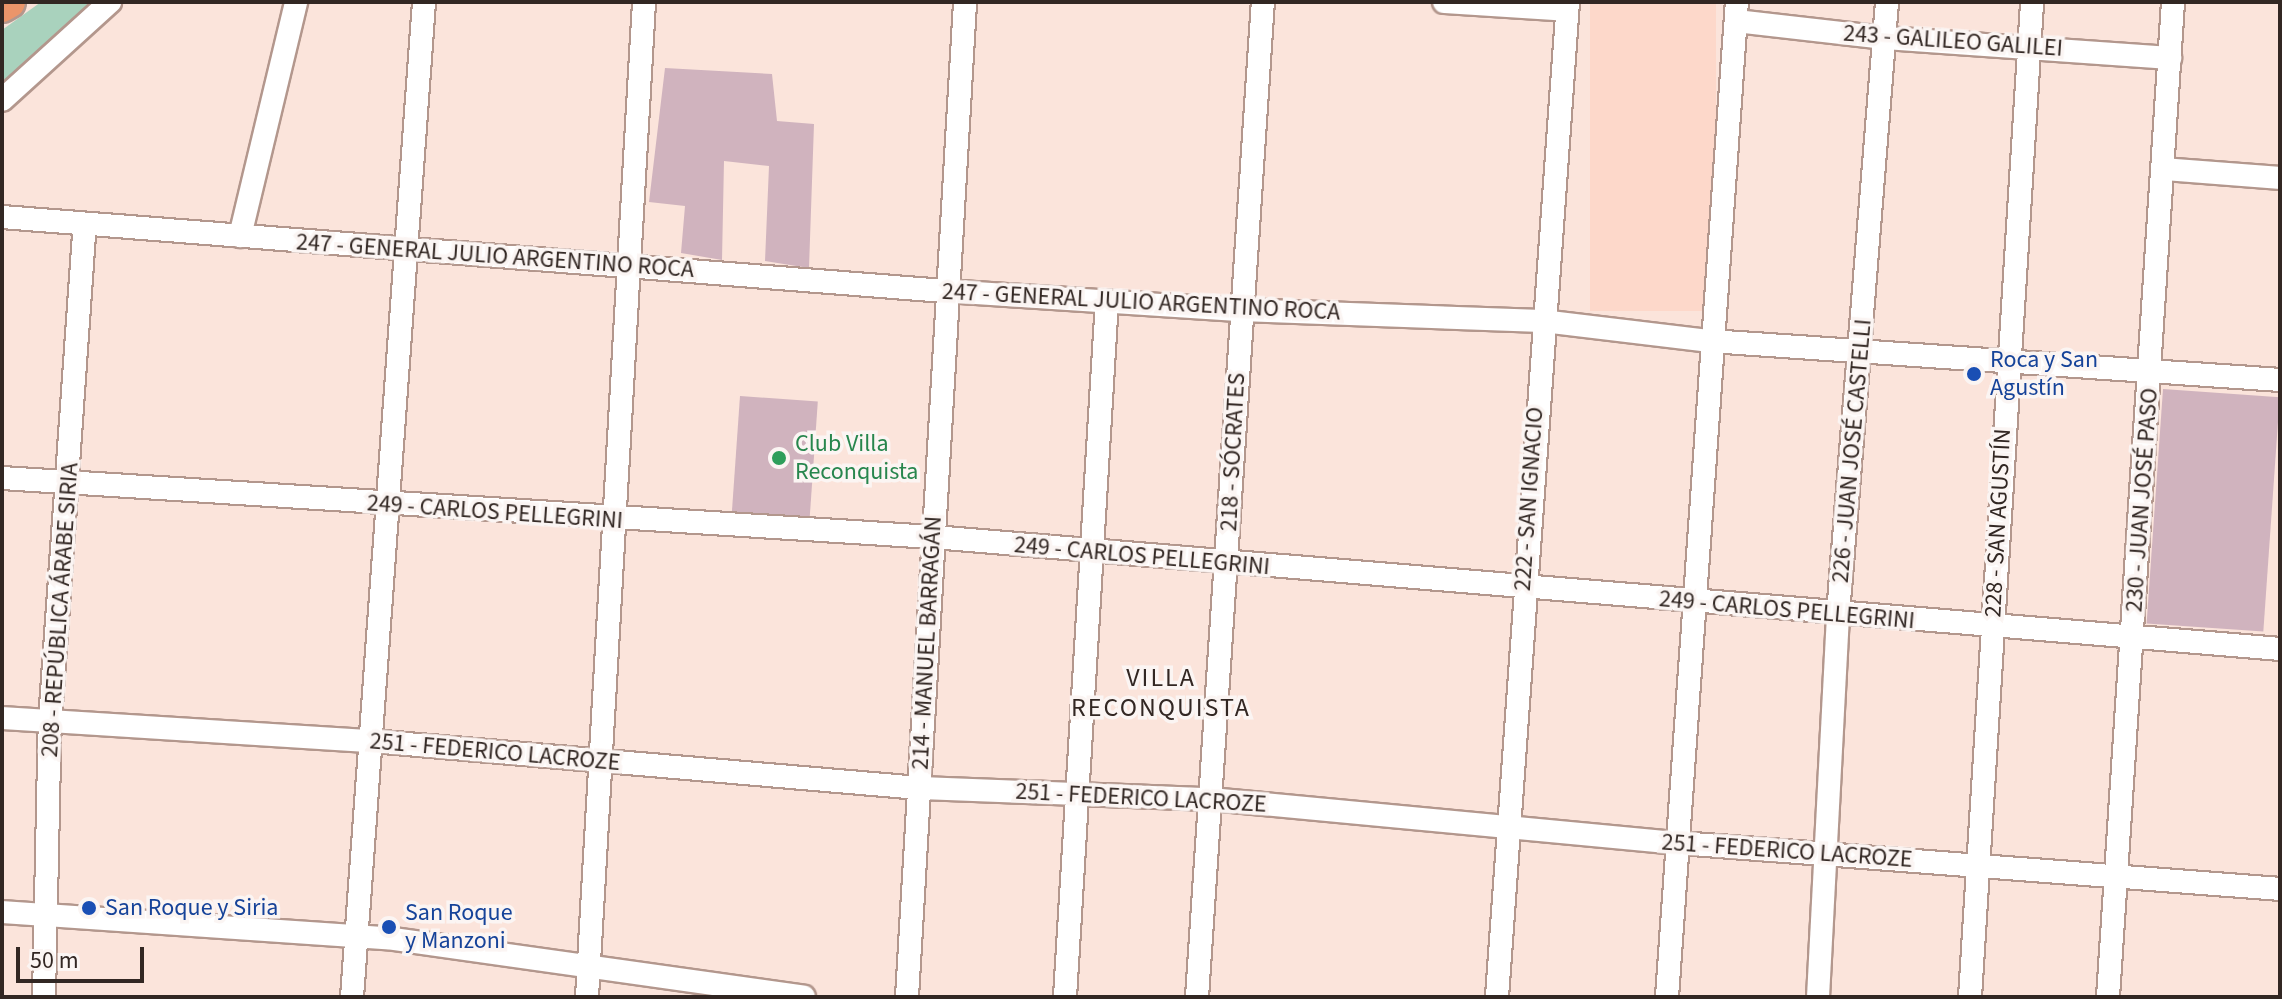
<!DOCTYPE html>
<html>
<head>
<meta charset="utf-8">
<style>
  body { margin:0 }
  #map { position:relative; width:2282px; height:999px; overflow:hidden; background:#fbe4db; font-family:"Source Sans 3",sans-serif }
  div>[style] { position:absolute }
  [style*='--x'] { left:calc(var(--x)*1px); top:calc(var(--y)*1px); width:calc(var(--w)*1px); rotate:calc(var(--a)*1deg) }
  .built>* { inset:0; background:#fdd8ca; transform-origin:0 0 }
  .green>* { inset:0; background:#a9d2bd }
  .building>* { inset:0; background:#d0b3be; transform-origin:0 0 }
  .roads { filter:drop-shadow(2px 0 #b3978d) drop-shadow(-2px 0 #b3978d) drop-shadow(0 2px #b3978d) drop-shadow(0 -2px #b3978d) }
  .minor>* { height:22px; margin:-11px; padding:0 11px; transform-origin:11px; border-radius:11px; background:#fff }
  .highway>* { height:32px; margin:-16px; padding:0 16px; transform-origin:16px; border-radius:16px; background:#eb956a }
  .dots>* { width:22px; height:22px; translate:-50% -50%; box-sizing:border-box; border:4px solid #fbf5f3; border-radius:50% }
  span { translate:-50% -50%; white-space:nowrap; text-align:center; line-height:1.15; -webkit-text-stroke:7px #fbf5f3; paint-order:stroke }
  .street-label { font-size:24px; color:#322723 }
  .transit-label { font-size:24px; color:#164399 }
  .left { translate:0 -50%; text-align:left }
  .leisure-label { font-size:24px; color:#27864d }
  .neighbourhood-label { font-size:26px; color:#322723; letter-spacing:2px }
  .frame { position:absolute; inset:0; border:4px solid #322723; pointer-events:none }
  .scale { position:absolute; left:16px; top:947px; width:128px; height:36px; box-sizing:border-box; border:4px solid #322723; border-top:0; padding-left:10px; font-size:24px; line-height:28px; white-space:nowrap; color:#322723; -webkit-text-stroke:6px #fbf5f3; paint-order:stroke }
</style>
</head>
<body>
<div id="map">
  <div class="built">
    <i style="left:1590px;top:2px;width:126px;height:309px"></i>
  </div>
  <div class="green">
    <i style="clip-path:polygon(41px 2px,94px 2px,2px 84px,2px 30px)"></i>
  </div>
  <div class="building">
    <i style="clip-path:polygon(665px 68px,772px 74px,777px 121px,814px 124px,809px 268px,765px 261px,769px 166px,724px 161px,722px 260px,681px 253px,685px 206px,649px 202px)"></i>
    <i style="left:2163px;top:389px;width:117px;height:235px;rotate:4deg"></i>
    <i style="left:740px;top:396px;width:78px;height:118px;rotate:4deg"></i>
  </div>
  <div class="roads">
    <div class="minor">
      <i style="--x:1444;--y:2;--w:123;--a:3.7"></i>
      <i style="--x:1736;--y:21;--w:150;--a:6.5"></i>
      <i style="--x:1885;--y:38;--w:286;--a:4"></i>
      <i style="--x:2;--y:100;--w:146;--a:-42.2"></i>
      <i style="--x:2163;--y:169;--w:117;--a:4.4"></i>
      <i style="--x:2;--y:217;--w:946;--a:4.49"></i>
      <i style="--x:945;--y:291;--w:297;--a:3.7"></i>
      <i style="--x:1241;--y:310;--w:301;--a:2.1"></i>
      <i style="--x:1542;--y:321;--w:169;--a:6.8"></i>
      <i style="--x:1710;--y:341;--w:571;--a:3.91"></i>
      <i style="--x:240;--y:236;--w:241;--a:-76.5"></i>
      <i style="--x:2;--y:478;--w:933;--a:3.63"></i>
      <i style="--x:933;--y:537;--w:1352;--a:4.75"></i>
      <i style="--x:2;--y:718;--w:371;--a:3.6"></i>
      <i style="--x:372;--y:741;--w:549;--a:4.91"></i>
      <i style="--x:919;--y:788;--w:292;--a:2.2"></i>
      <i style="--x:1211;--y:799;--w:471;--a:5.4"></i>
      <i style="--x:1680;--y:843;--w:602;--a:4.38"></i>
      <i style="--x:2;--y:912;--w:385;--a:3.9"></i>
      <i style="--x:386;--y:938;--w:422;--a:8"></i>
      <i style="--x:44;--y:997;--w:276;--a:-88.8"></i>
      <i style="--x:50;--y:721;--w:498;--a:-86"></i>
      <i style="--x:352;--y:997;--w:998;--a:-85.86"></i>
      <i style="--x:587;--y:997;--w:997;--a:-86.72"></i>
      <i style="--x:907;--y:997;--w:997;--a:-86.66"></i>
      <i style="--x:1065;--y:997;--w:697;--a:-86.55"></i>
      <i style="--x:1197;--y:997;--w:997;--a:-86.21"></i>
      <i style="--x:1497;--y:997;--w:998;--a:-85.92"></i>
      <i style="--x:1667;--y:997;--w:997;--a:-85.98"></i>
      <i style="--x:1818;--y:997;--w:384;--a:-87"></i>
      <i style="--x:1838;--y:614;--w:614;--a:-85.42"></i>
      <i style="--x:1970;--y:997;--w:997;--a:-86.43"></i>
      <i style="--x:2108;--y:997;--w:997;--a:-86.26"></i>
    </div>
    <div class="highway">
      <i style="--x:2;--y:6;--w:8;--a:-30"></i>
    </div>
  </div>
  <div class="dots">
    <i style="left:1974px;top:374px;background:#1a4fb4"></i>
    <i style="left:779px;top:458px;background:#2e9e5b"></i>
    <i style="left:89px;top:908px;background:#1a4fb4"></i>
    <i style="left:389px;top:927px;background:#1a4fb4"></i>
  </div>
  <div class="street-label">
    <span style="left:1953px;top:41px;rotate:4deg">243 - GALILEO GALILEI</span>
    <span style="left:495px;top:256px;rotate:4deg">247 - GENERAL JULIO ARGENTINO ROCA</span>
    <span style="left:1141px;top:302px;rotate:3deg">247 - GENERAL JULIO ARGENTINO ROCA</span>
    <span style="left:1852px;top:451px;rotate:-85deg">226 - JUAN JOSÉ CASTELLI</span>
    <span style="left:1233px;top:452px;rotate:-87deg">218 - SÓCRATES</span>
    <span style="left:1529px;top:499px;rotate:-86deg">222 - SAN IGNACIO</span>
    <span style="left:2142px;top:500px;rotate:-86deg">230 - JUAN JOSÉ PASO</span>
    <span style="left:495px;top:512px;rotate:4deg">249 - CARLOS PELLEGRINI</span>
    <span style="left:1998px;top:523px;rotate:-87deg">228 - SAN AGUSTÍN</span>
    <span style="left:1142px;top:556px;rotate:5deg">249 - CARLOS PELLEGRINI</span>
    <span style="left:60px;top:610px;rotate:-86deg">208 - REPÚBLICA ÁRABE SIRIA</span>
    <span style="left:1787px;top:610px;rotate:5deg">249 - CARLOS PELLEGRINI</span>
    <span style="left:927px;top:643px;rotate:-87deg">214 - MANUEL BARRAGÁN</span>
    <span style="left:495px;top:752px;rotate:5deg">251 - FEDERICO LACROZE</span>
    <span style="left:1141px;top:798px;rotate:3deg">251 - FEDERICO LACROZE</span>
    <span style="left:1787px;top:851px;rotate:4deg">251 - FEDERICO LACROZE</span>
  </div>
  <div class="transit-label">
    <span class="left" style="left:1990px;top:374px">Roca y San<br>Agustín</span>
    <span class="left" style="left:105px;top:908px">San Roque y Siria</span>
    <span class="left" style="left:405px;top:927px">San Roque<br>y Manzoni</span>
  </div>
  <div class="leisure-label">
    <span class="left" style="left:795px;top:458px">Club Villa<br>Reconquista</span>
  </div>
  <div class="neighbourhood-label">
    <span style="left:1161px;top:693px">VILLA<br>RECONQUISTA</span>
  </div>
  <div class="frame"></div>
  <div class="scale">50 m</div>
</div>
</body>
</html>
